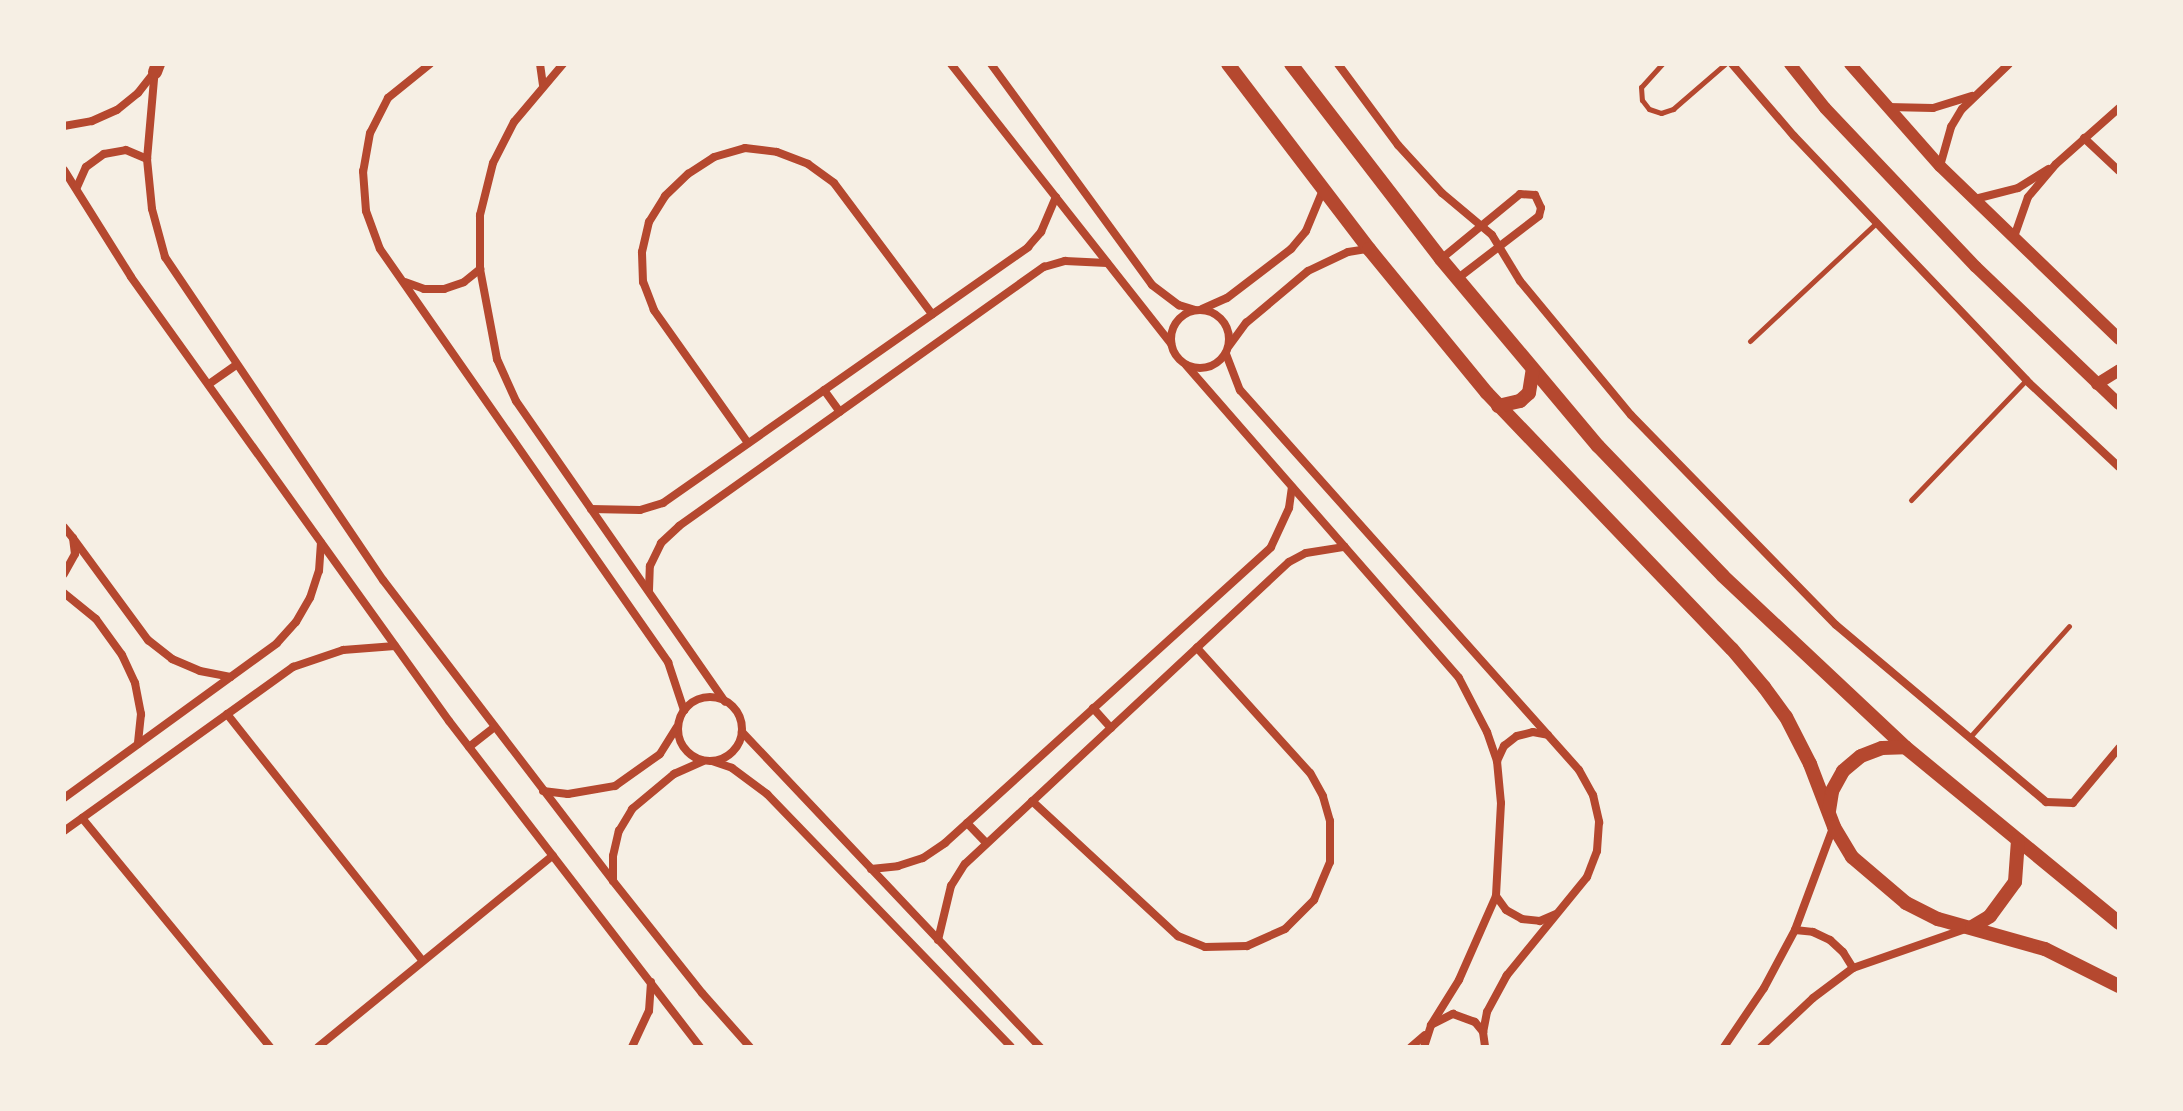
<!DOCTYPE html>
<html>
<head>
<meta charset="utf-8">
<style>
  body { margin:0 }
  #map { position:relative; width:2183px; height:1111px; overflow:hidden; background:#f6efe4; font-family:Spectral,serif }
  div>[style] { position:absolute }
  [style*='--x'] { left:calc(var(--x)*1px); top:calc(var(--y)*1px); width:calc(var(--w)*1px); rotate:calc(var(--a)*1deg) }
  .service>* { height:5px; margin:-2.5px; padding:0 2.5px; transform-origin:2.5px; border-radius:2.5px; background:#b5482f }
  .minor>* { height:8px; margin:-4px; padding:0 4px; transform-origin:4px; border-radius:4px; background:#b5482f }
  .minor>.ring { margin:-4px; padding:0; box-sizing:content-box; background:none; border:8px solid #b5482f; border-radius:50% }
  .tertiary>* { height:12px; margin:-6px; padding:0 6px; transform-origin:6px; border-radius:6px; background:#b5482f }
  .secondary>* { height:14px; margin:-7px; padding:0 7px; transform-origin:7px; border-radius:7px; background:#b5482f }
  span { translate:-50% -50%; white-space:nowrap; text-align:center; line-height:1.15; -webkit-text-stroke:8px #f6efe4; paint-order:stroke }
  .frame { position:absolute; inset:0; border:66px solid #f6efe4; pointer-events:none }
</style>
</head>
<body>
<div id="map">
  <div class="service">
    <i style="--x:1662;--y:64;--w:31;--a:132"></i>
    <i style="--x:1641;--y:87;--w:13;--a:86"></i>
    <i style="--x:1642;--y:100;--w:11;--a:52"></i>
    <i style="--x:1649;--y:109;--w:13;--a:18"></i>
    <i style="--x:1661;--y:113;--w:13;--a:-18"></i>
    <i style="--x:1673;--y:109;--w:69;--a:-40.9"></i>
    <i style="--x:1750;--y:341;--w:174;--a:-43.1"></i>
    <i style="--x:1911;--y:500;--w:166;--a:-46.2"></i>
    <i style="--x:1969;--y:738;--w:150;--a:-48.2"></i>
  </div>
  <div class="minor">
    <i style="--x:430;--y:64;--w:54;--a:141"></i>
    <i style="--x:388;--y:98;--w:39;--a:117"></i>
    <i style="--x:370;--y:133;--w:39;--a:100"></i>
    <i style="--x:363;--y:171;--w:40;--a:85.7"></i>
    <i style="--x:366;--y:211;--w:40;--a:69.8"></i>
    <i style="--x:380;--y:249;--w:504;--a:55.11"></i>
    <i style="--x:668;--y:662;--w:51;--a:71.6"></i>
    <i style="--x:540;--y:64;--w:21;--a:82"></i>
    <i style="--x:563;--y:64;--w:76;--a:130.2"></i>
    <i style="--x:514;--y:122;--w:46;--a:117.1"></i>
    <i style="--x:493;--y:163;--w:54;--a:104"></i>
    <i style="--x:480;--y:215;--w:54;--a:90"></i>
    <i style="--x:480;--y:269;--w:92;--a:79.3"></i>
    <i style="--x:497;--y:359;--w:46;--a:65.7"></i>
    <i style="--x:516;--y:401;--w:366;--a:55.2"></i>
    <i style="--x:951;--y:64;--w:356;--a:51.8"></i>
    <i style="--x:991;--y:64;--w:273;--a:53.9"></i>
    <i style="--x:1152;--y:285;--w:34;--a:37"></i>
    <i style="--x:1179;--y:305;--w:17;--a:17"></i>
    <i style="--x:1338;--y:64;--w:101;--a:53.5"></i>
    <i style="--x:1398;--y:145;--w:65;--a:47.5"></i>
    <i style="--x:1442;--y:193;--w:65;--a:40"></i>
    <i style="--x:1492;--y:235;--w:54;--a:58.7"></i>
    <i style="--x:1520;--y:281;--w:174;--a:50.4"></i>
    <i style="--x:1631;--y:415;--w:293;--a:45.7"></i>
    <i style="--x:1836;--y:625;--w:275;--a:40.1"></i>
    <i style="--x:2046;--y:802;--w:27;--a:2"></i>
    <i style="--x:2073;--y:803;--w:72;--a:-50.1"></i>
    <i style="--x:1732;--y:64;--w:95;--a:49.3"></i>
    <i style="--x:1794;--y:136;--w:337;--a:46.4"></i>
    <i style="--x:2026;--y:380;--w:127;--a:43.1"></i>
    <i style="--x:155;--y:68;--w:91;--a:95"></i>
    <i style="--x:147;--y:159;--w:50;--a:84.3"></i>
    <i style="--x:152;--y:209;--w:50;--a:74.8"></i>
    <i style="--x:165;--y:257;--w:390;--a:56"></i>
    <i style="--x:383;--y:580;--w:379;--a:52.6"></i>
    <i style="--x:613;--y:881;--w:143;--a:51.5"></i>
    <i style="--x:702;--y:993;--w:72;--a:48.4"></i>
    <i style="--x:1888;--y:107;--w:45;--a:1.3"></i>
    <i style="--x:1933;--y:108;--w:41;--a:-17.1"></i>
    <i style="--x:64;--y:126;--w:28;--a:-10"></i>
    <i style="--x:92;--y:121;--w:27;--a:-24"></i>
    <i style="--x:117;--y:110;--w:27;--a:-39"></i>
    <i style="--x:138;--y:93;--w:24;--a:-52"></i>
    <i style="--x:2084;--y:138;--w:48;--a:43.3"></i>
    <i style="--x:1940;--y:166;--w:41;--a:-74.2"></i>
    <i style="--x:1951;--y:127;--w:21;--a:-59"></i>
    <i style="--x:1962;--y:109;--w:65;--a:-43.8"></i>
    <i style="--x:64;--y:170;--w:126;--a:57.9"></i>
    <i style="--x:131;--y:277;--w:546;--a:54.39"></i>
    <i style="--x:449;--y:721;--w:411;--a:52.4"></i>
    <i style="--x:77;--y:187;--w:22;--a:-66"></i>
    <i style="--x:86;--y:167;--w:22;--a:-36"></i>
    <i style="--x:104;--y:154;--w:22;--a:-10"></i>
    <i style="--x:126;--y:150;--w:23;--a:23"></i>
    <i style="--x:1975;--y:199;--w:44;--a:-14.3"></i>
    <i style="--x:2018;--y:188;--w:36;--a:-32"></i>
    <i style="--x:2014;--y:237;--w:42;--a:-70.7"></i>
    <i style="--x:2028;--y:197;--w:43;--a:-49.7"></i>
    <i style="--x:2056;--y:164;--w:84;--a:-41.6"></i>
    <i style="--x:1441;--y:259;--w:102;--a:-39.4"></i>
    <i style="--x:1520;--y:194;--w:15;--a:4"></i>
    <i style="--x:1535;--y:195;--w:14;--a:65"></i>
    <i style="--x:1541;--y:208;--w:8;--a:104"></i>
    <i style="--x:1539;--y:216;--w:103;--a:142.5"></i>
    <i style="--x:405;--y:282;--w:20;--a:20"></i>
    <i style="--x:424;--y:289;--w:20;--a:0"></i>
    <i style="--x:444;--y:289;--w:21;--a:-19"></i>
    <i style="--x:464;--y:282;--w:21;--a:-39"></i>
    <i style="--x:1202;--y:309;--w:27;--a:-24"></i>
    <i style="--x:1227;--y:298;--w:81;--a:-37.4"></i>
    <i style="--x:1291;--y:249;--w:23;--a:-50"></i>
    <i style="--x:1306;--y:231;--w:44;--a:-67.5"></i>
    <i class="ring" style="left:1171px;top:310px;width:50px;height:50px"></i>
    <i style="--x:1229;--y:346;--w:29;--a:-54"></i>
    <i style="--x:1246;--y:323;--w:81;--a:-40"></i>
    <i style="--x:1308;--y:271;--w:44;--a:-25.4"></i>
    <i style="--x:1348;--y:252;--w:20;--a:-9"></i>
    <i style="--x:1226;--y:354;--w:39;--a:69"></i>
    <i style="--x:1240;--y:390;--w:509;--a:48.26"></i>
    <i style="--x:1579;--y:770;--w:29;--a:61"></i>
    <i style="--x:1593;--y:795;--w:28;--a:77"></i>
    <i style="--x:1599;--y:822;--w:29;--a:94"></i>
    <i style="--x:1597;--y:851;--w:28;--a:111"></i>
    <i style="--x:1587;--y:877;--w:127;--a:129.2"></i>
    <i style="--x:1507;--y:975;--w:42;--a:118.4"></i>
    <i style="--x:1487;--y:1012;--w:20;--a:101"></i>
    <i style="--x:1186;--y:365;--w:415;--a:48.9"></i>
    <i style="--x:1459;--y:678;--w:61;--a:62.6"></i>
    <i style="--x:1487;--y:732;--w:31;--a:71"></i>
    <i style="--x:1497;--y:761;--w:42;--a:84.6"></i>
    <i style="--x:1501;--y:803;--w:93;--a:93.1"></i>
    <i style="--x:1496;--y:896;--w:92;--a:113.8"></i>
    <i style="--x:1459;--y:980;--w:53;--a:121.9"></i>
    <i style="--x:209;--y:384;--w:32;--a:-35"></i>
    <i style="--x:824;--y:390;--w:27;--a:54"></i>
    <i style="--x:748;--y:443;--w:163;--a:-125.3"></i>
    <i style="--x:654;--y:310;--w:30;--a:-111"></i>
    <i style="--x:643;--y:282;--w:30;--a:-92"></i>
    <i style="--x:642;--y:252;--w:31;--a:-77"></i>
    <i style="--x:649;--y:222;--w:31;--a:-58"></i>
    <i style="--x:665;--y:196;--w:32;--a:-44"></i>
    <i style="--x:688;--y:174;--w:31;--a:-33"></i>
    <i style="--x:714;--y:157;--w:32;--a:-16"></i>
    <i style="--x:745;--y:148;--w:32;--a:7"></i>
    <i style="--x:777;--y:152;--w:33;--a:21"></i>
    <i style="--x:808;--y:164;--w:32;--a:36"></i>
    <i style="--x:834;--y:183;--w:164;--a:53.2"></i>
    <i style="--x:591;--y:509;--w:49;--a:1.2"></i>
    <i style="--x:640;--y:510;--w:24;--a:-17"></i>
    <i style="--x:663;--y:503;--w:446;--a:-35"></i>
    <i style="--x:1028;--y:247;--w:20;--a:-49"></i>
    <i style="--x:1041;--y:232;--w:38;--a:-67"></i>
    <i style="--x:64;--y:527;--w:14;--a:51"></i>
    <i style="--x:73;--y:538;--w:16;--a:83"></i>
    <i style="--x:75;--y:554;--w:23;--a:119"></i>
    <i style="--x:73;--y:538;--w:127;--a:53.7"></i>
    <i style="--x:148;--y:640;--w:31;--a:38"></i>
    <i style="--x:172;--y:659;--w:30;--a:23"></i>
    <i style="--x:200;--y:671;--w:31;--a:11"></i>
    <i style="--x:649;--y:590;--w:24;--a:-88"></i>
    <i style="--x:650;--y:566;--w:25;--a:-64"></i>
    <i style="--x:661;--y:543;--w:25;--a:-43"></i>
    <i style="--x:679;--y:526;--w:448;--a:-35.4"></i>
    <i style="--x:1044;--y:267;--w:22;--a:-16"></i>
    <i style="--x:1065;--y:261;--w:42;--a:2.7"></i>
    <i style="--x:64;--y:593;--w:41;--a:39.1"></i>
    <i style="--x:96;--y:619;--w:44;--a:54.2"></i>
    <i style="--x:122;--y:655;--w:31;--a:65"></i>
    <i style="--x:135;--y:683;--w:32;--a:79"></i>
    <i style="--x:141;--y:714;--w:30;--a:96"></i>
    <i class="ring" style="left:678px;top:697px;width:56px;height:56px"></i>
    <i style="--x:1093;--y:708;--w:27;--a:48"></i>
    <i style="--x:227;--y:714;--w:315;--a:51.6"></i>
    <i style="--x:742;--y:732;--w:434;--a:46.6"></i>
    <i style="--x:469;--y:747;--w:31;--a:-38"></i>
    <i style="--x:712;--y:761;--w:21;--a:19"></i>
    <i style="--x:732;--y:768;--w:44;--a:36.6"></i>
    <i style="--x:767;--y:794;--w:351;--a:46"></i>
    <i style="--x:1497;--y:761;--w:17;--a:-65"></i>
    <i style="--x:1504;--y:746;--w:16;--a:-38"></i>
    <i style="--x:1517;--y:736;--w:16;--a:-14"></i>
    <i style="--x:1533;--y:732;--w:15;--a:11"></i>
    <i style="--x:543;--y:791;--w:25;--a:7"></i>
    <i style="--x:568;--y:794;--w:48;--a:-9.7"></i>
    <i style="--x:615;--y:786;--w:55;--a:-35.4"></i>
    <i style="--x:660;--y:754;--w:32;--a:-58"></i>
    <i style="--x:64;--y:798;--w:263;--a:-36"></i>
    <i style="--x:277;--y:643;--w:28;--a:-48"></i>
    <i style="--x:296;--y:622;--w:28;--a:-60"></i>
    <i style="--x:310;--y:598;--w:28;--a:-72"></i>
    <i style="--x:319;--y:571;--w:28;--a:-86"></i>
    <i style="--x:1032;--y:801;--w:199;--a:42.8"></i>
    <i style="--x:1178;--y:936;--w:29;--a:22"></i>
    <i style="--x:1205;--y:947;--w:42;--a:-1.4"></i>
    <i style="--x:1247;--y:946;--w:42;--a:-24.1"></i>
    <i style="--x:1285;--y:929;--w:41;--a:-45"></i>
    <i style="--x:1314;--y:900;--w:41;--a:-67.2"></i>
    <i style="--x:1330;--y:862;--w:41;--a:-90"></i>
    <i style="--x:1330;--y:821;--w:26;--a:-106"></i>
    <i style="--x:1323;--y:796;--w:26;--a:-119"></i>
    <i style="--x:1310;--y:773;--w:169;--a:-132.1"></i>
    <i style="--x:82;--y:818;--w:296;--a:50.6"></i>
    <i style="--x:967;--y:823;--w:28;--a:46"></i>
    <i style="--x:64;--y:831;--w:282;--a:-35.6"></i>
    <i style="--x:293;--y:667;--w:53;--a:-18.8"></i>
    <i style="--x:343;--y:650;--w:52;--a:-4.4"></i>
    <i style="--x:871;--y:869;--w:27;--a:-6"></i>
    <i style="--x:898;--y:866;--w:26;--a:-18"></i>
    <i style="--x:923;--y:858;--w:27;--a:-34"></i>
    <i style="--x:945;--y:843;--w:440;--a:-42.2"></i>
    <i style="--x:1271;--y:547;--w:43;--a:-65.2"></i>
    <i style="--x:1289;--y:508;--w:21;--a:-82"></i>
    <i style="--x:613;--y:881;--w:25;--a:-90"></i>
    <i style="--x:613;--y:856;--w:26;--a:-77"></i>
    <i style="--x:619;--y:831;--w:26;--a:-59"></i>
    <i style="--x:632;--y:809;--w:55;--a:-39.8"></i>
    <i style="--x:674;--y:774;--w:32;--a:-24"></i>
    <i style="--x:1496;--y:896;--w:17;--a:54"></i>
    <i style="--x:1506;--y:910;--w:18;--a:29"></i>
    <i style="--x:1522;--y:919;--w:18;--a:6"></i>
    <i style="--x:1540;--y:921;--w:17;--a:-24"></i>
    <i style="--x:1795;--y:930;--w:18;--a:6"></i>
    <i style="--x:1813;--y:932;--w:19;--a:25"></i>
    <i style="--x:1830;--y:940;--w:18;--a:43"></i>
    <i style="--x:1843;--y:952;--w:19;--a:58"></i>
    <i style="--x:938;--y:940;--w:56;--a:-76.5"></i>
    <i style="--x:951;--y:886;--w:26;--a:-58"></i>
    <i style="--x:965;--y:864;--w:443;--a:-43"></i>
    <i style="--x:1289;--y:562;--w:19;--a:-28"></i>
    <i style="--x:1306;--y:553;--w:39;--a:-9"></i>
    <i style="--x:318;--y:1047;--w:303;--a:-39.2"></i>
    <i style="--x:632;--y:1047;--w:40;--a:-65"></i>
    <i style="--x:649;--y:1011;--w:29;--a:-86"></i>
    <i style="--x:1411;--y:1047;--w:18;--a:-41"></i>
    <i style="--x:1424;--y:1047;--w:23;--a:-72"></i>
    <i style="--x:1431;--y:1025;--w:25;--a:-27"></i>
    <i style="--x:1453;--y:1014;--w:23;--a:20"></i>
    <i style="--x:1475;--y:1022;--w:13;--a:51"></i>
    <i style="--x:1483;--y:1032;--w:15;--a:82"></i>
    <i style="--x:1724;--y:1047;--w:71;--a:-55.9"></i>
    <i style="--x:1764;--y:988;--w:66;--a:-61.9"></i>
    <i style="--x:1795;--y:930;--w:109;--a:-69.6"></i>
    <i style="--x:1761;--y:1047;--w:71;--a:-43.3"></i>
    <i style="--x:1813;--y:998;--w:50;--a:-36.9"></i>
    <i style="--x:1853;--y:968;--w:122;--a:-19.2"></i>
  </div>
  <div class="tertiary">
    <i style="--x:1790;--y:64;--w:56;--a:51.5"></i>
    <i style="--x:1825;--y:108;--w:219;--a:46.5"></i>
    <i style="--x:1976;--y:267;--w:198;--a:43.8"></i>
    <i style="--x:1850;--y:64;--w:136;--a:48.6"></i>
    <i style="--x:1940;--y:166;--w:249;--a:44"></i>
    <i style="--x:2097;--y:384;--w:26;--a:-32"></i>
  </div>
  <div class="secondary">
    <i style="--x:1228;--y:64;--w:233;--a:52.7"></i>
    <i style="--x:1369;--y:249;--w:186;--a:50.7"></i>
    <i style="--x:1487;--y:393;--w:354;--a:46.3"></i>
    <i style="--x:1732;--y:649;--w:50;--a:49.9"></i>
    <i style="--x:1764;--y:687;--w:37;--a:54"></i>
    <i style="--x:1786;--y:717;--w:53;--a:62.9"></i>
    <i style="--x:1810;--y:764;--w:67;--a:69.1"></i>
    <i style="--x:1834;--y:827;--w:35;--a:59"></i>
    <i style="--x:1852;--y:857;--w:71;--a:40.4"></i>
    <i style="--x:1906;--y:903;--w:36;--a:27"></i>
    <i style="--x:1938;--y:919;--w:111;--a:15.7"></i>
    <i style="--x:2045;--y:949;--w:83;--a:26.6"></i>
    <i style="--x:1291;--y:64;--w:246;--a:52.4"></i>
    <i style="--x:1441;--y:259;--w:244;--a:50"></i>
    <i style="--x:1598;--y:446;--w:180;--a:46.1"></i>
    <i style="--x:1723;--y:576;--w:250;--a:43.2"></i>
    <i style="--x:1905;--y:747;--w:277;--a:39.4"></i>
    <i style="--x:155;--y:72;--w:9;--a:-69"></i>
    <i style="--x:1498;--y:406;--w:23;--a:-13"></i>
    <i style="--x:1520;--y:401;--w:12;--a:-42"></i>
    <i style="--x:1529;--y:393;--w:24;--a:-81"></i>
    <i style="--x:1829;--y:811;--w:20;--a:-81"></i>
    <i style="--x:1832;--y:791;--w:23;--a:-61"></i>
    <i style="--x:1843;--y:771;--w:23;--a:-40"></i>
    <i style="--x:1861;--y:756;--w:22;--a:-21"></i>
    <i style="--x:1882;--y:748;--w:23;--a:-2"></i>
    <i style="--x:1972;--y:927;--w:21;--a:-31"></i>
    <i style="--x:1990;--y:916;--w:42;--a:-53.7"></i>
    <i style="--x:2015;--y:882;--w:42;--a:-85.9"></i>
  </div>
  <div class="frame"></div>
</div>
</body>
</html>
